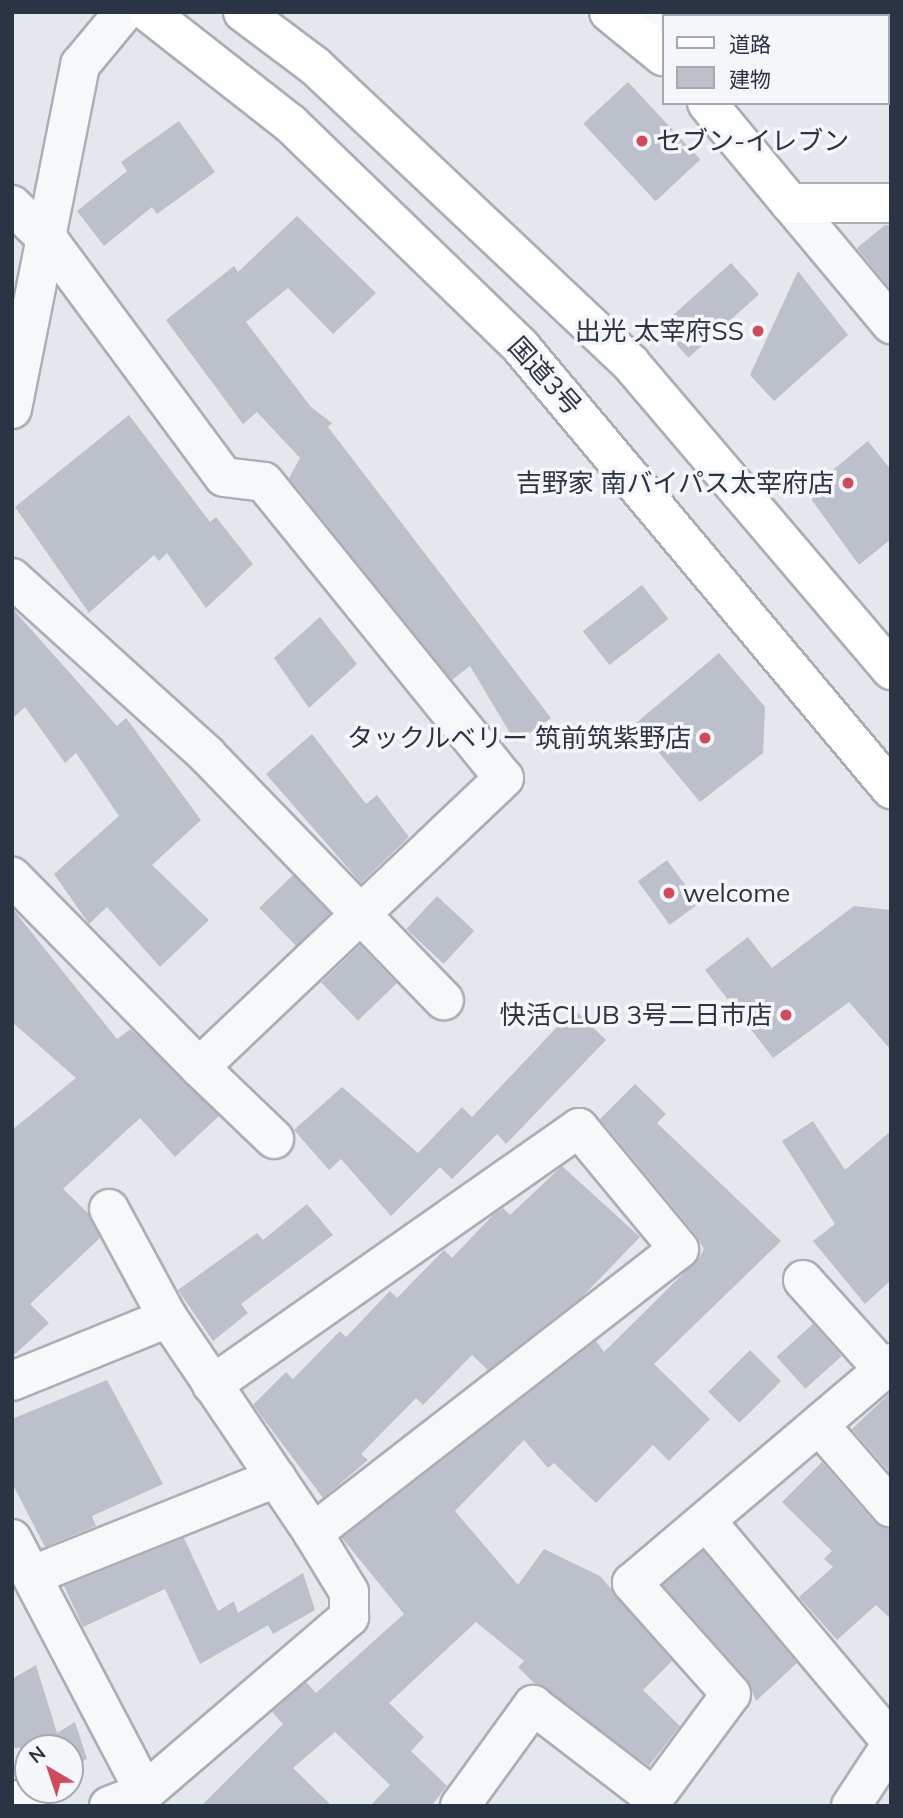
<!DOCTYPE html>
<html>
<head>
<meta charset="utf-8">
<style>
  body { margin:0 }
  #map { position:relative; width:903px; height:1818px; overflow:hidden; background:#e4e7ec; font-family:Mulish,"Noto Sans JP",sans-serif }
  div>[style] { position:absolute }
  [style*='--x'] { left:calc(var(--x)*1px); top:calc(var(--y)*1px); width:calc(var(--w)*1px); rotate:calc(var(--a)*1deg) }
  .building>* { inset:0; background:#bbc0ca; transform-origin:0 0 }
  .roads { filter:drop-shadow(2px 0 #a9aeb7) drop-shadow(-2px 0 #a9aeb7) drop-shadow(0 2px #a9aeb7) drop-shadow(0 -2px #a9aeb7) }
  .street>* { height:38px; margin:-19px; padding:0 19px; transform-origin:19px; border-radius:19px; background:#f7f8fa }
  .secondary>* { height:38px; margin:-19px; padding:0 19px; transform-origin:19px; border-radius:19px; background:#fff }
  .highway>* { height:38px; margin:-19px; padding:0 19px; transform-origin:19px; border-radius:19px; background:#fff }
  .dots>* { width:19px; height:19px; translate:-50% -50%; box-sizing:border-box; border:4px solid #f4f6f9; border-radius:50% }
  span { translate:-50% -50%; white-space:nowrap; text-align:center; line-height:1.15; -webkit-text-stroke:7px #f4f6f9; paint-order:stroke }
  .poi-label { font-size:26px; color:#2b3445 }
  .left { translate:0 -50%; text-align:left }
  .right { translate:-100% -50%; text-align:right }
  .street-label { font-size:26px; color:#2b3445 }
  .frame { position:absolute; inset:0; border:14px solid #2b3445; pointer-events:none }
  .legend { position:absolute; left:662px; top:14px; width:228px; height:91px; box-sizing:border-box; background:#f4f6f9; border:2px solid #a4a8b1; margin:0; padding:9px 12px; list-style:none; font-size:21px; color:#2b3445 }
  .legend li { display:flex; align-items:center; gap:14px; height:35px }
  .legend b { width:35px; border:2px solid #a4a8b1 }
  .north { position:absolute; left:14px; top:1734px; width:70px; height:70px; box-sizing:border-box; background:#f4f6f9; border:2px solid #a4a8b1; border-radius:50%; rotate:321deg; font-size:19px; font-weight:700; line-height:28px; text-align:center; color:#2b3445 }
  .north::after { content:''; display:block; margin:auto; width:24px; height:32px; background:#d1495b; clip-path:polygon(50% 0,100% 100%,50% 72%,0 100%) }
</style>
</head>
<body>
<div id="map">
  <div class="building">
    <i style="left:628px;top:82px;width:106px;height:61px;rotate:47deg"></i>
    <i style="clip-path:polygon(179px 121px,215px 172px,157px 214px,152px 207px,104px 246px,77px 211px,127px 171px,121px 162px)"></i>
    <i style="clip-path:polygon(297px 216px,376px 293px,333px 334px,288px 288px,246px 322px,311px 407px,332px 423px,328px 427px,551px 718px,516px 743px,470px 666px,452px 680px,289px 478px,300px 458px,257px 412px,243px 424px,166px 320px,234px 266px,238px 272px)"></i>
    <i style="clip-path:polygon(885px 225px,891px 225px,891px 290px,857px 248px)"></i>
    <i style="left:731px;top:263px;width:42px;height:95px;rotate:48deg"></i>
    <i style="clip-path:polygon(798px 271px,848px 335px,774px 401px,750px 375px)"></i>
    <i style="clip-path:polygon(129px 415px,210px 522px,216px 517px,253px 564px,206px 608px,167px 553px,159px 561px,154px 555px,89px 613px,15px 507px)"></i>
    <i style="clip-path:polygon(868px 441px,891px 470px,891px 539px,859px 565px,806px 492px)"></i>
    <i style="left:642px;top:585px;width:43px;height:75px;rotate:52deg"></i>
    <i style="clip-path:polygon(12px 608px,117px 726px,126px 718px,201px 820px,152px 865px,209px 920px,160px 967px,107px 907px,89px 924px,54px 874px,119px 816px,76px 753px,65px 763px,25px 707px,12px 719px)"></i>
    <i style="clip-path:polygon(320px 617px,357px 664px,309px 708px,274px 658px)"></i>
    <i style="clip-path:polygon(719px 653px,765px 707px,763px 753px,700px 802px,635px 724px)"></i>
    <i style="clip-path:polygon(312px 734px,366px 804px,377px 795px,409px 837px,361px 883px,266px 774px)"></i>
    <i style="left:667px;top:860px;width:54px;height:36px;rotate:54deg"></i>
    <i style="left:293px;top:875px;width:53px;height:47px;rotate:46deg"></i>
    <i style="left:437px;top:896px;width:51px;height:45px;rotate:43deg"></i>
    <i style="clip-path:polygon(854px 906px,891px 910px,891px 1050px,849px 1002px,773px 1058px,705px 970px,748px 937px,772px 968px)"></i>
    <i style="clip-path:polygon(12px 908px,117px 1039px,131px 1029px,219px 1116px,175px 1157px,140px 1118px,63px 1189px,88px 1213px,100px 1238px,30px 1304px,49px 1323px,12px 1357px,12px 1130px,76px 1078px,12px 1022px)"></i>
    <i style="left:360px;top:945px;width:53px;height:54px;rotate:46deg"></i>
    <i style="clip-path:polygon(574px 1009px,606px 1040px,506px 1144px,497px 1134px,452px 1179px,440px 1167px,391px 1216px,341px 1159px,329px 1170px,294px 1130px,342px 1087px,418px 1153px,462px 1107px,472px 1117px)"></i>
    <i style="clip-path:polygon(635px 1084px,666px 1114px,657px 1123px,781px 1241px,654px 1364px,710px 1419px,669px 1461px,653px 1445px,596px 1503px,554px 1463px,548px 1468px,524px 1440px,455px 1511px,518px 1585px,544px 1549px,600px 1576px,672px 1661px,643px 1690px,680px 1726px,649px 1766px,534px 1683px,518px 1667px,524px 1661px,476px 1622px,389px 1703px,424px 1737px,411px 1751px,447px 1786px,431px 1806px,370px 1806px,390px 1785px,335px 1732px,293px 1768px,332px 1806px,201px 1806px,283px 1724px,272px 1712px,306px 1682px,316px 1693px,404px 1614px,342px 1538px,596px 1341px,604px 1352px,699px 1258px,704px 1249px,696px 1235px,600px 1119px)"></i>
    <i style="clip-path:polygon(813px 1121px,845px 1170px,891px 1131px,891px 1280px,865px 1304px,813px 1241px,835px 1224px,782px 1141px)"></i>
    <i style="clip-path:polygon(562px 1166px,640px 1237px,582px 1297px,488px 1370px,472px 1355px,423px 1405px,416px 1398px,361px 1454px,368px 1460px,323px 1498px,253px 1405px,286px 1372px,293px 1379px,340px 1331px,346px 1337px,390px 1291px,397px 1298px,444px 1250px,452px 1258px,494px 1214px,503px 1208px,510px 1215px)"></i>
    <i style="clip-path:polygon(307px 1204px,333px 1235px,241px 1304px,248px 1313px,213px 1341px,178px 1290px,257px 1233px,263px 1240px)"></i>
    <i style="left:813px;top:1324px;width:43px;height:49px;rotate:48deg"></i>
    <i style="left:750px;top:1350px;width:44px;height:59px;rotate:45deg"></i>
    <i style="clip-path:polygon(107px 1380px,163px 1484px,92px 1516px,96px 1526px,45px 1547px,12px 1483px,12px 1419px)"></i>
    <i style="clip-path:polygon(891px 1392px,891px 1474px,852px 1429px)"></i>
    <i style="clip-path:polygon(822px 1462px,874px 1522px,891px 1529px,891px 1619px,876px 1605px,837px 1640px,799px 1597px,833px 1567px,824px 1559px,832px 1551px,782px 1502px)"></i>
    <i style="clip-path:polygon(184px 1538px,218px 1611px,234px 1601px,238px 1613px,303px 1573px,315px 1610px,273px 1634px,268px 1625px,200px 1664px,165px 1589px,83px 1627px,64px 1586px)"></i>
    <i style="clip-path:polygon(703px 1551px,797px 1663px,756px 1701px,747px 1679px,663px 1585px)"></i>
    <i style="clip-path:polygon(36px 1665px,57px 1733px,75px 1722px,87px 1759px,70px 1768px,70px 1748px,12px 1748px,12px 1679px)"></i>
  </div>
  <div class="roads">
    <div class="street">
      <i style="--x:826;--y:16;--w:57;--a:-4"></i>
      <i style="--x:630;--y:28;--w:33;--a:-3"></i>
      <i style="--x:790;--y:203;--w:158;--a:50.1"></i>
      <i style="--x:12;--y:205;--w:53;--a:44.2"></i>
      <i style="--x:50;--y:242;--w:292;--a:53.5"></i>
      <i style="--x:224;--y:477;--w:40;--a:7.1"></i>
      <i style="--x:264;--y:482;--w:381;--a:51"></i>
      <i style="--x:504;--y:778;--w:420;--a:136.5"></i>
      <i style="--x:199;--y:1067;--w:267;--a:-134.5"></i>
      <i style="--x:12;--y:409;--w:351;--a:-78.8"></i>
      <i style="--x:80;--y:65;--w:69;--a:-50.3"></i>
      <i style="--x:12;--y:578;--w:263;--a:42.2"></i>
      <i style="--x:207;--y:755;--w:341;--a:46"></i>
      <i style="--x:199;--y:1067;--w:104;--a:43.8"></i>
      <i style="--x:109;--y:1209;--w:124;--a:61.6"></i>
      <i style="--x:168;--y:1318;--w:259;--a:56"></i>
      <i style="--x:803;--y:1280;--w:120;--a:48"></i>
      <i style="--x:12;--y:1381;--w:168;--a:-22"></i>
      <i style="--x:820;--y:1426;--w:108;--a:49.1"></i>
      <i style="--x:707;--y:1522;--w:286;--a:50"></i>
      <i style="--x:12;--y:1539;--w:286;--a:62.3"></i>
      <i style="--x:33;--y:1575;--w:262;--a:-21.8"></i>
      <i style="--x:12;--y:1800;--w:19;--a:18"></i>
      <i style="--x:109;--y:1806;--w:39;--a:-21"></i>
      <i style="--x:145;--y:1792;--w:269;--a:-40.6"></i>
      <i style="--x:349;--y:1617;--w:25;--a:-90"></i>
      <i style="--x:349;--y:1592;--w:69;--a:-121.4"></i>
      <i style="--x:313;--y:1533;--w:463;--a:-37.8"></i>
      <i style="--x:679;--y:1249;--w:157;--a:-129.6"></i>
      <i style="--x:579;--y:1128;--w:448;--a:145"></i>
      <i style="--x:460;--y:1806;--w:125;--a:-54.1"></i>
      <i style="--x:533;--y:1705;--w:153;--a:37.5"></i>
      <i style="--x:654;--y:1798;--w:129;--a:-53.5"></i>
      <i style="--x:731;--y:1694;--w:149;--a:-131.7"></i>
      <i style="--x:632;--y:1583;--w:340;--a:-40.3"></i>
      <i style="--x:851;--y:1806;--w:73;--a:-56.7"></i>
    </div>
    <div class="secondary">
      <i style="--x:609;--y:12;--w:70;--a:39.2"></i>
      <i style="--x:707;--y:103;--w:130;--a:50.3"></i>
      <i style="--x:790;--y:203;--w:101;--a:0"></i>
    </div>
    <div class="highway">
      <i style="--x:148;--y:12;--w:182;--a:38.1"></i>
      <i style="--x:291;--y:124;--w:319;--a:44.1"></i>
      <i style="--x:520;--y:346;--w:578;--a:50.05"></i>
      <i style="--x:243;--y:12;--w:90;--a:36.9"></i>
      <i style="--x:315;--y:66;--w:434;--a:43.3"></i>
      <i style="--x:631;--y:364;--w:402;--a:49.6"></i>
    </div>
  </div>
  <div class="dots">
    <i style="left:642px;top:141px;background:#d1495b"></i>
    <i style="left:758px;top:331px;background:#d1495b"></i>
    <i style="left:848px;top:483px;background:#d1495b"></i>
    <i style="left:705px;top:738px;background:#d1495b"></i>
    <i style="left:669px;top:893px;background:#d1495b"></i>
    <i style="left:786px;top:1015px;background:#d1495b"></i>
  </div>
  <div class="poi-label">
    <span class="left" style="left:656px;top:141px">セブン-イレブン</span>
    <span class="right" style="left:744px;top:331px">出光 太宰府SS</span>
    <span class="right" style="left:834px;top:483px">吉野家 南バイパス太宰府店</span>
    <span class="right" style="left:691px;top:738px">タックルベリー 筑前筑紫野店</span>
    <span class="left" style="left:683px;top:893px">welcome</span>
    <span class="right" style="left:772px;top:1015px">快活CLUB 3号二日市店</span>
  </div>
  <div class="street-label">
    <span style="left:545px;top:376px;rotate:48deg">国道3号</span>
  </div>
  <div class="frame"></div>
  <ul class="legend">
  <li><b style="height:9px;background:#fff"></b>道路</li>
  <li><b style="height:19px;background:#bbc0ca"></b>建物</li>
  </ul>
  <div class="north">N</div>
</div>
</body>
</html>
